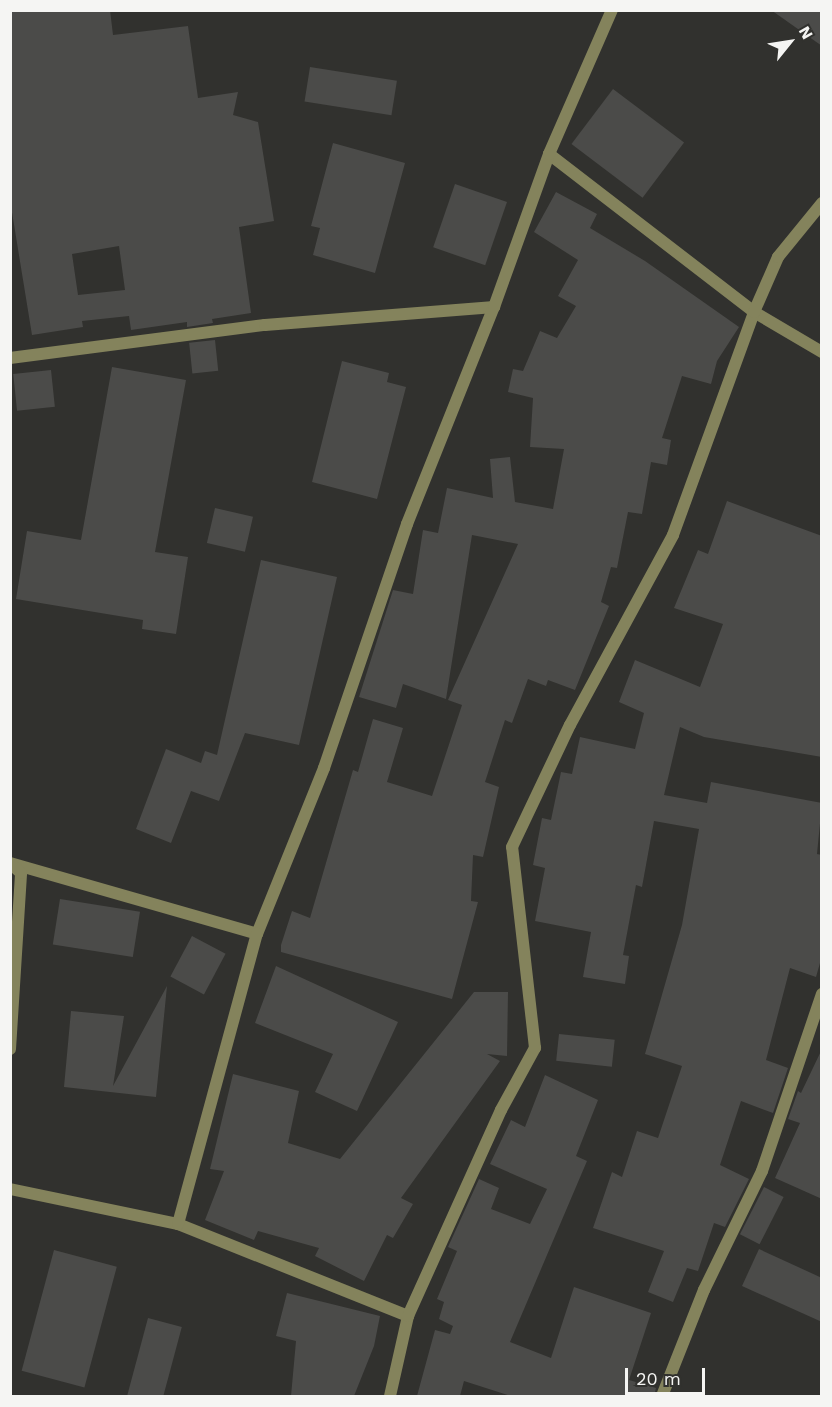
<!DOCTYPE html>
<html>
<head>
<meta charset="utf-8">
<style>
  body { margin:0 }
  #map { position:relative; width:832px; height:1407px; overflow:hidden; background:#31312e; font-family:"Work Sans",sans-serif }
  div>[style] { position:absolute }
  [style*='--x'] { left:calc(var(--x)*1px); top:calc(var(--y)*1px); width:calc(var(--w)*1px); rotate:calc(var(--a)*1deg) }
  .building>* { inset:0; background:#4b4b49; transform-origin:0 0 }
  .street>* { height:12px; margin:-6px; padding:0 6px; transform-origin:6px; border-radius:6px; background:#84835c }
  span { translate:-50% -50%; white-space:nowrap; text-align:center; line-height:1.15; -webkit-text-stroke:5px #31312e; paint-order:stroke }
  .frame { position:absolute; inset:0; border:12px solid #f5f5f3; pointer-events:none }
  .north { position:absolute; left:760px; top:12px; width:60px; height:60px; -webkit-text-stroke:4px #31312e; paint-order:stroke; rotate:60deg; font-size:16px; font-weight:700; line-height:24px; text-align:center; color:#f5f5f3 }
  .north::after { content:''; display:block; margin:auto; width:21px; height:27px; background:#f5f5f3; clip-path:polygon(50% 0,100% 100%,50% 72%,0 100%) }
  .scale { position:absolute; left:625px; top:1368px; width:80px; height:27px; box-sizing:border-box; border:3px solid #f5f5f3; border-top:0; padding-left:8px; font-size:18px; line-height:21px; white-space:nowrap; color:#f5f5f3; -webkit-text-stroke:4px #31312e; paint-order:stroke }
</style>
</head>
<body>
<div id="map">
  <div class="building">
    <i style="clip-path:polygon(evenodd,10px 10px,110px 10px,113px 35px,188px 26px,198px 98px,238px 92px,233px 115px,258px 122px,274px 221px,239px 227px,251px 313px,212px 319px,213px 323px,187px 327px,187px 322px,131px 330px,129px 316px,82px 321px,83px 327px,32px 335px,10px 200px,10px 10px,119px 246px,125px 290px,78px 295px,72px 254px,119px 246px)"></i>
    <i style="clip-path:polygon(771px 10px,822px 10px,822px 46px)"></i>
    <i style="left:310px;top:67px;width:88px;height:35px;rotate:9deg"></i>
    <i style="left:613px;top:89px;width:89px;height:69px;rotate:37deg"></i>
    <i style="clip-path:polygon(333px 143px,405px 163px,375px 273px,313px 255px,320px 228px,311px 226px)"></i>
    <i style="left:455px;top:184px;width:55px;height:67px;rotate:19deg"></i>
    <i style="clip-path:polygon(556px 192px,597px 214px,590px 228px,645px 261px,739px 327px,717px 361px,711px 384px,682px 376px,662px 438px,671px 440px,667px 465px,651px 462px,642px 514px,628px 512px,617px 568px,611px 567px,601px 602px,609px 606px,575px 690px,548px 680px,546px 686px,528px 679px,512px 723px,505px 720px,485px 782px,499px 787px,483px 857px,473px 855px,471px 901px,478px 902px,452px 999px,281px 952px,281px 945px,292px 911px,310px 918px,353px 770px,358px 772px,373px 719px,403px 728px,387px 782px,432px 796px,462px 705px,448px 700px,518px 544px,472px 535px,446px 699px,403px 684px,396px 708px,359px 697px,393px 590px,413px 594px,423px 530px,438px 533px,447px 488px,493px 498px,490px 459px,510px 457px,515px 502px,553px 509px,564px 449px,530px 447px,533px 398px,508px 392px,513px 369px,523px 371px,540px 331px,557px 338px,576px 306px,558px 296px,578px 260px,534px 232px)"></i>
    <i style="left:215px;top:340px;width:31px;height:26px;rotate:84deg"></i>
    <i style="clip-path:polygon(342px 361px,389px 373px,387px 382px,406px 387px,377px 499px,312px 482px)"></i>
    <i style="clip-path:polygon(112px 367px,186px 380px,155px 552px,188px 557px,176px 634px,142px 629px,143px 620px,16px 599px,27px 531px,81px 540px)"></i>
    <i style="left:51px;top:370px;width:37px;height:38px;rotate:84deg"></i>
    <i style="clip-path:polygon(727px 501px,822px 536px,822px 757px,704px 737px,680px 727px,664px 795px,707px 803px,711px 782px,822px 803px,817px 854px,822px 855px,822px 956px,816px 977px,790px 968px,766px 1060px,788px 1068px,773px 1113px,741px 1101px,720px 1165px,749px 1179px,725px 1227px,714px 1223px,698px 1271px,687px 1268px,673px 1302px,648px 1292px,664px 1251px,593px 1228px,612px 1172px,622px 1177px,637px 1131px,658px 1138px,682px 1066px,645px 1054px,682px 925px,699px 829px,654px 821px,642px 887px,636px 885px,623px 955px,629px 956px,625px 984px,583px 977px,591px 932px,535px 921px,545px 868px,533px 865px,542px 818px,551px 820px,561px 772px,572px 774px,580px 737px,635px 749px,644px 713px,619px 702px,635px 660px,700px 687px,723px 624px,674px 608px,698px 550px,708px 554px)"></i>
    <i style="left:215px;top:508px;width:39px;height:36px;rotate:13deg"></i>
    <i style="clip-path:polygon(261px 560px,337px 577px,299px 745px,245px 733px,219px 801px,191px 791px,171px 843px,136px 829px,166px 749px,201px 763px,205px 751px,217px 755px)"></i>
    <i style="left:60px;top:899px;width:81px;height:46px;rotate:9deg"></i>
    <i style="left:192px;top:936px;width:38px;height:46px;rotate:28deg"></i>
    <i style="clip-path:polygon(276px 966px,398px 1022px,357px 1111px,315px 1092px,333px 1054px,255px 1023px)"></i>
    <i style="clip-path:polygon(167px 986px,156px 1097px,64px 1087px,71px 1011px,124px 1016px,113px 1086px)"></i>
    <i style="clip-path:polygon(474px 992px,508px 992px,507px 1056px,487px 1054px,500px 1061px,401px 1198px,413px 1204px,393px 1238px,387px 1235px,364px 1281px,315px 1256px,319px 1248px,258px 1231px,254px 1240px,205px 1220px,224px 1171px,210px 1169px,233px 1074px,299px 1091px,288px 1143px,340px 1159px)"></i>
    <i style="left:559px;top:1034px;width:56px;height:27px;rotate:6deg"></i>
    <i style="clip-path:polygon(822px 1049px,822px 1199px,775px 1178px,800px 1123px,788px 1119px,798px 1091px,801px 1093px)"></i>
    <i style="clip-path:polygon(545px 1075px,598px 1100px,576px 1156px,587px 1161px,510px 1342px,551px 1358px,574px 1287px,651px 1313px,629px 1380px,656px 1388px,654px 1396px,511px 1396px,464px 1381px,460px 1396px,417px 1396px,435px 1330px,450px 1334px,453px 1326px,439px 1319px,444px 1302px,437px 1299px,457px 1251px,448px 1247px,479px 1179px,499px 1188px,491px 1209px,530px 1224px,547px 1189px,490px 1164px,511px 1120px,525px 1127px)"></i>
    <i style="left:764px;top:1187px;width:22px;height:53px;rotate:27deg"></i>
    <i style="clip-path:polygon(759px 1249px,822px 1278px,822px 1322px,742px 1286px)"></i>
    <i style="left:54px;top:1250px;width:65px;height:125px;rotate:15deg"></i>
    <i style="clip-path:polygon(287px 1293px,380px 1316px,374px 1346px,354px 1396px,291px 1396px,296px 1341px,276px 1336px)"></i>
    <i style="left:148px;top:1318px;width:35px;height:81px;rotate:15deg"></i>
  </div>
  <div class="street">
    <i style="--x:549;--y:154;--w:259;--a:37.6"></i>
    <i style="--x:754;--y:312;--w:79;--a:30.5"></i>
    <i style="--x:10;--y:358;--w:257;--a:-7.4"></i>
    <i style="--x:265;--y:325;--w:230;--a:-4.5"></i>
    <i style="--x:10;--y:863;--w:257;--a:16"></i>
    <i style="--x:257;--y:934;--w:179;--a:-68"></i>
    <i style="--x:324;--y:768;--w:258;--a:-71.2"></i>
    <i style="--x:407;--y:524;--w:234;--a:-68.2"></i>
    <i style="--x:494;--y:307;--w:163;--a:-70.2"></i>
    <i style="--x:549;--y:154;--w:157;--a:-66.4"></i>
    <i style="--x:10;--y:1049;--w:176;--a:-86.4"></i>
    <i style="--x:21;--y:873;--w:13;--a:-138"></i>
    <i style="--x:10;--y:1189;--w:172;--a:11.8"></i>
    <i style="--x:178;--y:1224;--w:248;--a:21.8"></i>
    <i style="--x:178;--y:1224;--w:301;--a:-74.8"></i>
    <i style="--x:390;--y:1396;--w:82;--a:-77.3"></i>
    <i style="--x:408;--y:1316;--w:226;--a:-65.7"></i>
    <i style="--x:501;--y:1110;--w:71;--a:-61.3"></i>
    <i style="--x:535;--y:1048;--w:202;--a:-96.5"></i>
    <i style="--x:512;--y:847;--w:135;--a:-64.6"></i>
    <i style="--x:570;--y:725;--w:216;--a:-61.5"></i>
    <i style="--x:673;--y:535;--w:237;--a:-70"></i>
    <i style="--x:754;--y:312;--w:60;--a:-66.4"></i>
    <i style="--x:778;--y:257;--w:70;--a:-50.8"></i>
    <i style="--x:662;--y:1396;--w:114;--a:-68.4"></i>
    <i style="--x:704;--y:1290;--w:132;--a:-64"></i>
    <i style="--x:762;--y:1171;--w:187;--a:-71.3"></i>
  </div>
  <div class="frame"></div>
  <div class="north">N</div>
  <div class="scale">20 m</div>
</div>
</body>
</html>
